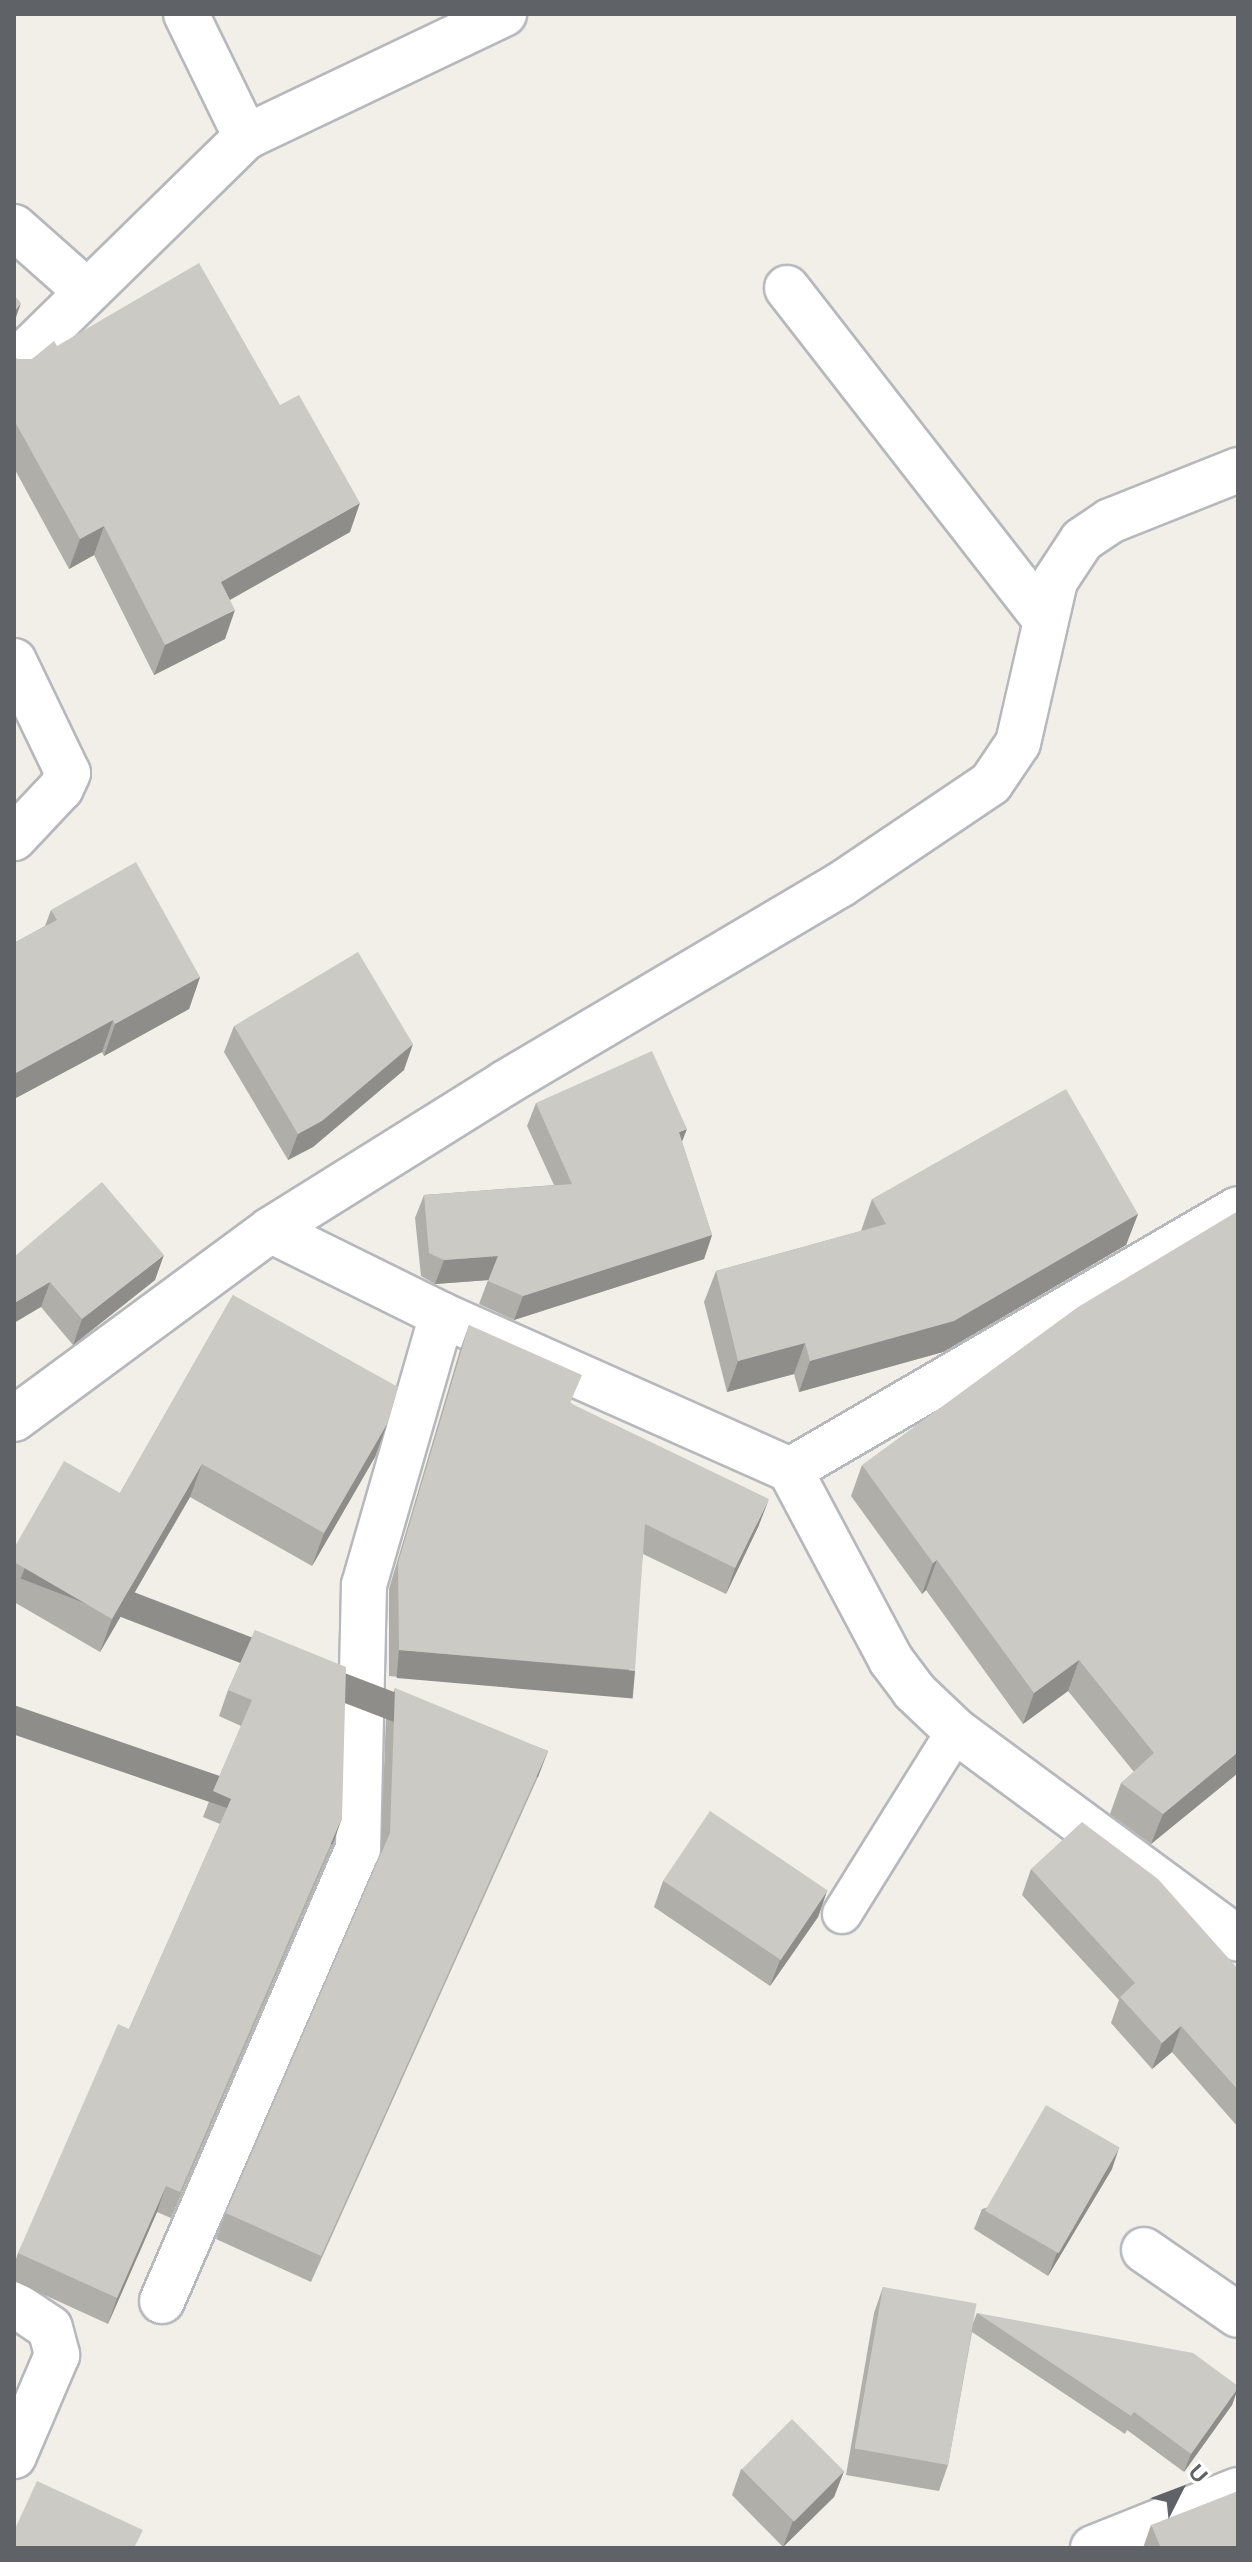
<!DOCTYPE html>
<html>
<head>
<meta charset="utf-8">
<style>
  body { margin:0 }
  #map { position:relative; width:1252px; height:2562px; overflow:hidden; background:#f1efe8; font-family:Helvetica,sans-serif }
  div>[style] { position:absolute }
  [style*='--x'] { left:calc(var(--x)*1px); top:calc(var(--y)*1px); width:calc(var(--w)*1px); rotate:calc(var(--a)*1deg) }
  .roads { filter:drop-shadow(2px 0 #b5b8bc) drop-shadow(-2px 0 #b5b8bc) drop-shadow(0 2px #b5b8bc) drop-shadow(0 -2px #b5b8bc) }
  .service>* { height:38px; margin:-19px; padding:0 19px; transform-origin:19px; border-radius:19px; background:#fff }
  .minor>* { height:44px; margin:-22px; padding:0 22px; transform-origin:22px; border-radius:22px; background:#fff }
  .wall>* { inset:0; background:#afaea9 }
  .shaded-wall>* { inset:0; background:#8f8d8a; transform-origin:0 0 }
  .building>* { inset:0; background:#cccac5; transform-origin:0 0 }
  span { translate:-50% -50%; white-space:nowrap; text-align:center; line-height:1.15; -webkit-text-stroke:7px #fff; paint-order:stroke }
  .frame { position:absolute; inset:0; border:16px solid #5f6368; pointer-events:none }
  .north { position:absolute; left:1140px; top:2450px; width:80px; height:80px; -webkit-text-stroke:6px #fff; paint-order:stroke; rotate:48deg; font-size:22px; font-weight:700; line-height:32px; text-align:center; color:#5f6368 }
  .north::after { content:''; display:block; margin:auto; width:28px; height:36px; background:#5f6368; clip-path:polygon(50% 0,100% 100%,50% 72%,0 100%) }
</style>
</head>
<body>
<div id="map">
  <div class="roads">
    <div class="service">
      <i style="--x:842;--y:1914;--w:216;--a:-58.1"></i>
    </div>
    <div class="minor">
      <i style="--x:186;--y:14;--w:137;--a:64"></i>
      <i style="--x:14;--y:227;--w:95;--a:41.6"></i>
      <i style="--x:787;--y:288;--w:420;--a:52.1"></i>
      <i style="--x:14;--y:364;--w:325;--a:-44.4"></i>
      <i style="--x:246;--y:137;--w:286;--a:-25.5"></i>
      <i style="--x:14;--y:661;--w:124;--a:64.3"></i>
      <i style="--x:68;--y:773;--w:17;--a:115"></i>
      <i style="--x:61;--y:788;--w:69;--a:133.2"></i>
      <i style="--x:270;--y:1230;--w:192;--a:26.3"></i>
      <i style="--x:442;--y:1315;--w:381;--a:24"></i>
      <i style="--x:790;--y:1470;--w:215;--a:62"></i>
      <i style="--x:891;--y:1660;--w:39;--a:53"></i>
      <i style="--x:914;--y:1691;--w:58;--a:43.6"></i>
      <i style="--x:956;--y:1731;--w:350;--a:36.4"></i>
      <i style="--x:14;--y:1419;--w:318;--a:-36.4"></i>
      <i style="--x:270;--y:1230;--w:277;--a:-32"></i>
      <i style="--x:505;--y:1083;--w:389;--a:-30.6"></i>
      <i style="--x:840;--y:885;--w:182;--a:-34"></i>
      <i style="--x:991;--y:783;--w:48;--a:-56"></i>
      <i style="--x:1018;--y:743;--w:166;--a:-77.1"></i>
      <i style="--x:1055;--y:581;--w:49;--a:-56.6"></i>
      <i style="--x:1082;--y:540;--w:34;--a:-34"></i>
      <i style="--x:1110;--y:521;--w:138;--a:-21.7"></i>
      <i style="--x:790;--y:1470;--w:518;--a:-30.22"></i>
      <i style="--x:1144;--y:2250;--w:114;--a:34.7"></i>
      <i style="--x:162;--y:2301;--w:493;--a:-66.6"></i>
      <i style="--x:358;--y:1849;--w:264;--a:-88.7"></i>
      <i style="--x:364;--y:1585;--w:281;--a:-73.9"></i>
      <i style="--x:14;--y:2304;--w:43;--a:33.7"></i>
      <i style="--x:50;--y:2328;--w:28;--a:75"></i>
      <i style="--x:57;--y:2355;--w:110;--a:113.1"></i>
      <i style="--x:1093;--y:2548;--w:156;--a:-21.8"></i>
    </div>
  </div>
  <div class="wall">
    <i style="clip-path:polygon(57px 346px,350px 532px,230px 600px,225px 639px,154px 675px,94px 555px,69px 569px,14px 468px,14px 356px,17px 359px,32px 359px)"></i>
    <i style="clip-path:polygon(51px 910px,200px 977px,189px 1009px,104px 1056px,102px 1052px,14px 1099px,14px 943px,45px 926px)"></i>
    <i style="clip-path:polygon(234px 1026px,404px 1070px,313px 1147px,288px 1160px,224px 1052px)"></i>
    <i style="clip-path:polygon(536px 1103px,682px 1142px,712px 1235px,704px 1259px,514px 1320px,479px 1304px,488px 1280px,435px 1284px,421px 1276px,415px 1218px,424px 1195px,554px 1185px,527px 1126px)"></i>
    <i style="clip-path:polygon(872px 1199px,1138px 1214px,1126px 1245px,943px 1352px,799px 1392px,794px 1374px,727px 1392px,704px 1302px,716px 1271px,861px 1231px)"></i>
    <i style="clip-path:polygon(14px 1257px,155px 1280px,73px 1345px,41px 1307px)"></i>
    <i style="clip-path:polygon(233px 1295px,387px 1424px,375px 1457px,312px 1566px,190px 1497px,100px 1652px,14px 1602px,14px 1548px,120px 1493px)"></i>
    <i style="clip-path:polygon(469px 1325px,572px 1404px,759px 1525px,726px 1594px,643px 1554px,626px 1696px,389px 1676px,389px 1589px,460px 1350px)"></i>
    <i style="clip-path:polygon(862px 1465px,1238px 1773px,1151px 1844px,1110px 1814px,1121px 1783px,1134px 1772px,1068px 1691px,1023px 1724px,926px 1590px,922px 1594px,851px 1496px)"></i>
    <i style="clip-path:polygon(255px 1630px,333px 1844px,171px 2218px,157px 2212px,108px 2324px,14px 2281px,14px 2265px,18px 2253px,129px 2029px,220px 1824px,203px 1817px,213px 1791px,241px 1726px,219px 1716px,228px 1690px)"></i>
    <i style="clip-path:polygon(395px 1688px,538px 1777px,311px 2282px,216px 2239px,226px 2213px,381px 1854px,386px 1714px)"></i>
    <i style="clip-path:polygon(1031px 1869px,1238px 1969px,1238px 2127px,1172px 2052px,1152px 2069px,1111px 2023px,1119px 2000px,1022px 1895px)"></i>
    <i style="clip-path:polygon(663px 1881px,827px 1891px,818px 1917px,770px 1986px,654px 1907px)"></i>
    <i style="clip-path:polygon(1112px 2169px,1048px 2276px,974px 2229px,982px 2209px)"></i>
    <i style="clip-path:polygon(883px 2287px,973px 2323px,977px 2313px,1238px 2389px,1232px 2405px,1184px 2472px,1127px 2430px,1125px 2434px,972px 2332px,948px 2465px,939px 2491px,846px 2475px,874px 2313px)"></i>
    <i style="clip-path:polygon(741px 2469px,844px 2471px,834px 2497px,783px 2547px,732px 2495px)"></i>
    <i style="clip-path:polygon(1151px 2525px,1238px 2548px,1143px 2548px)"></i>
  </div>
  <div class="shaded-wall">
    <i style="clip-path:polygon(21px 303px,14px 323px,14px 312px)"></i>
    <i style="clip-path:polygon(360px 503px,350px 532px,210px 611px,221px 582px)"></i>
    <i style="clip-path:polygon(104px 526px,94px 555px,69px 569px,80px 539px)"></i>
    <i style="clip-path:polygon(235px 610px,225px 639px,154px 675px,165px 645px)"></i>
    <i style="clip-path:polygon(200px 977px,189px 1009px,104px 1056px,115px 1024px)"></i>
    <i style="clip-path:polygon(113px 1020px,102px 1052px,14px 1099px,14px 1074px)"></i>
    <i style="clip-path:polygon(413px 1044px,404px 1070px,313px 1147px,288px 1160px,298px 1134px)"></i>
    <i style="clip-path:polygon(687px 1129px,678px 1152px,679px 1132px)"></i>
    <i style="clip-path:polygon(1138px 1214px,1126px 1245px,943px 1352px,799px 1392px,810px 1361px)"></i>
    <i style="clip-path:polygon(712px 1235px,704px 1259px,514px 1320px,523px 1296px)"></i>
    <i style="clip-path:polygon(164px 1255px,155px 1280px,73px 1345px,82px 1319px)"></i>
    <i style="clip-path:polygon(498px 1256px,489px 1280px,435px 1284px,444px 1260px)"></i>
    <i style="clip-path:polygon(50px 1282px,41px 1307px,14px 1323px,14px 1303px)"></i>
    <i style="clip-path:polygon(805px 1343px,794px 1374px,727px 1392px,738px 1361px)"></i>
    <i style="clip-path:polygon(387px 1424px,375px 1457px,312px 1566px,324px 1533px)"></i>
    <i style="clip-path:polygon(202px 1464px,190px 1497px,100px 1652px,112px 1619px)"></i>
    <i style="clip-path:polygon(769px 1499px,759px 1525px,726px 1594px,735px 1568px)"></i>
    <i style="clip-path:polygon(937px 1560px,926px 1590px,922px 1594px,933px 1563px)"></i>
    <i style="left:399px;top:1650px;width:237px;height:28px;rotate:5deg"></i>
    <i style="clip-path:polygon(1079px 1660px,1068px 1691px,1023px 1724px,1034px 1693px)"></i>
    <i style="left:548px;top:1751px;width:28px;height:554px;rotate:111deg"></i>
    <i style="clip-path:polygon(1238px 1752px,1238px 1773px,1151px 1844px,1163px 1814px)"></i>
    <i style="left:342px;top:1818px;width:28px;height:408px;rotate:109deg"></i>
    <i style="clip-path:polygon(827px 1891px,818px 1917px,770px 1986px,780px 1960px)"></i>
    <i style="clip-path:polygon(1181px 2026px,1172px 2052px,1152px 2069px,1162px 2043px)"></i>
    <i style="clip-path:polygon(1119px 2148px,1112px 2169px,1048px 2276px,1056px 2255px)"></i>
    <i style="clip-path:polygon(166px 2186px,157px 2212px,108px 2324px,117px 2298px)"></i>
    <i style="clip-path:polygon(1238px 2388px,1232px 2405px,1184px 2472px,1191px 2454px)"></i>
    <i style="clip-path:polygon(844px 2471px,834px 2497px,783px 2547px,793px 2521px)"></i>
  </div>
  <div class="building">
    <i style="clip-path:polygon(199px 263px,280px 405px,299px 395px,360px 503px,221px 582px,235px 610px,165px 645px,104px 526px,80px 539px,14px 420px,14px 356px,17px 359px,32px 359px,54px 341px,57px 346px)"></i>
    <i style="clip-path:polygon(14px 295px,21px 303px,14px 312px)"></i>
    <i style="clip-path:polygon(136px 862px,200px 977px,115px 1024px,113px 1020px,14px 1074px,14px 943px,57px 920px,51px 910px)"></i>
    <i style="clip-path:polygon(358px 952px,413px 1044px,322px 1121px,298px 1134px,234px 1026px)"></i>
    <i style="clip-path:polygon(652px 1051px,687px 1129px,679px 1132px,712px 1235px,523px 1296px,488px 1281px,498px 1256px,444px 1260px,429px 1253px,424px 1195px,572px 1184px,536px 1103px)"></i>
    <i style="clip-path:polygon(1066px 1089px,1138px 1214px,954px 1321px,810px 1361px,805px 1343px,738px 1361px,716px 1271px,886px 1224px,872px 1199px)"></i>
    <i style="clip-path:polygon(102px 1182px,164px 1255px,82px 1319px,50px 1282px,14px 1303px,14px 1257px)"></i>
    <i style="clip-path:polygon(1238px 1211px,1238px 1752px,1163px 1814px,1121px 1783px,1154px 1753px,1079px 1660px,1034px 1693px,937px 1560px,933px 1563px,862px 1465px,1078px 1307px)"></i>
    <i style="clip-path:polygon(233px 1295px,398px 1387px,387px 1424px,324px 1533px,202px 1464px,112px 1619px,14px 1562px,14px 1548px,64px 1461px,120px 1493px)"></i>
    <i style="clip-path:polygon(469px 1325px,582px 1375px,570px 1403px,769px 1499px,735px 1568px,645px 1524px,635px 1670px,399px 1650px,398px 1563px)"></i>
    <i style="clip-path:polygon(255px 1630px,346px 1667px,342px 1818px,180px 2192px,166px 2186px,117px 2298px,18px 2253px,118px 2024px,129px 2029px,231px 1799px,213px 1791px,252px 1700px,228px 1690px)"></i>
    <i style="clip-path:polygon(395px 1688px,548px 1751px,321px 2256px,226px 2213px,390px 1833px)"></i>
    <i style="left:710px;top:1811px;width:142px;height:84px;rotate:34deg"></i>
    <i style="clip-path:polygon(1082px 1822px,1158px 1879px,1238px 1969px,1238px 2090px,1181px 2026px,1162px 2043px,1120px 1997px,1135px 1983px,1031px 1869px)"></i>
    <i style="left:1046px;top:2105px;width:85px;height:122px;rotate:30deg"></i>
    <i style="left:883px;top:2287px;width:95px;height:164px;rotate:10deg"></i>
    <i style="clip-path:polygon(977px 2313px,1193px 2353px,1238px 2386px,1238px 2388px,1191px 2454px,1134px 2412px,1131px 2416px)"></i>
    <i style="left:792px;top:2419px;width:74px;height:71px;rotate:45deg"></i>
    <i style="clip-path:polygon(37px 2481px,143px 2530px,134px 2548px,14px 2548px,14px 2531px)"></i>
    <i style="clip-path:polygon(1238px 2491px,1238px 2548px,1161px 2548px,1151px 2525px)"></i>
  </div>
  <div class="frame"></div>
  <div class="north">U</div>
</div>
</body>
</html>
